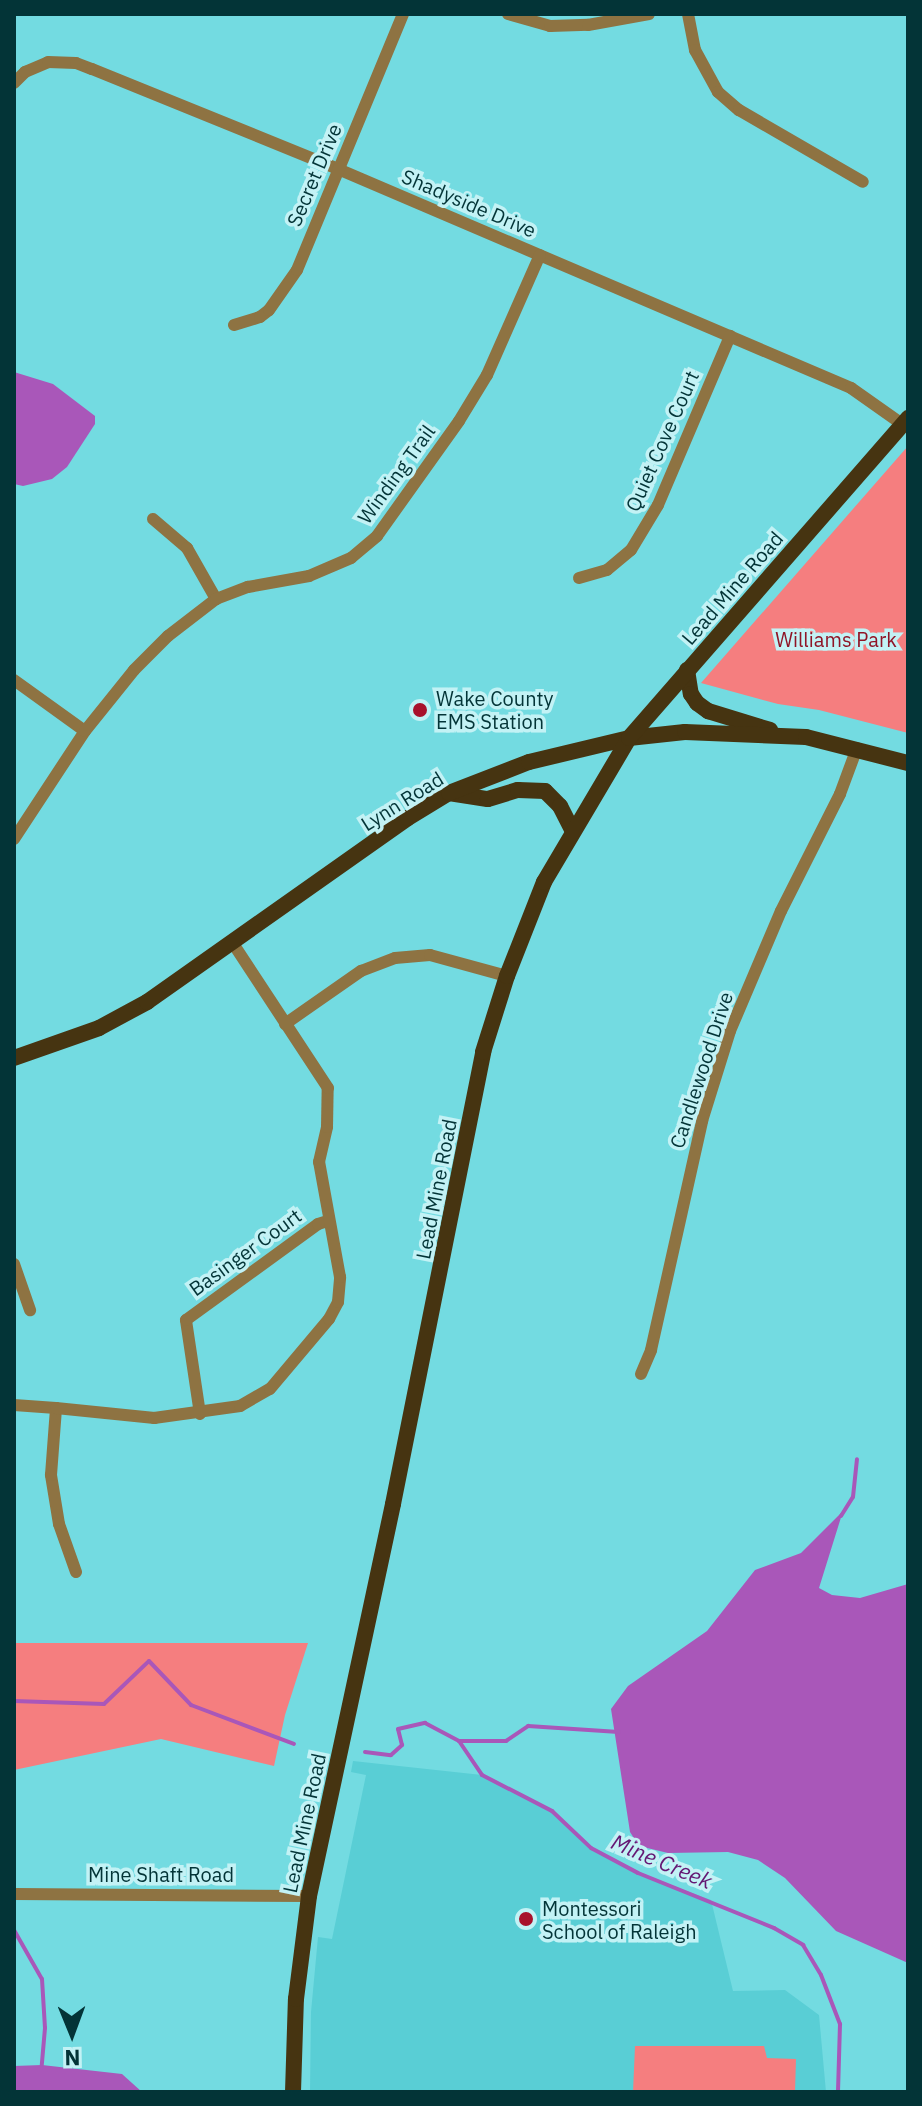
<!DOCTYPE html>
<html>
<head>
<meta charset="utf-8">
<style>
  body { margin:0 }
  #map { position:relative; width:922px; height:2106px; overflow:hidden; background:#73dbe1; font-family:"IBM Plex Sans",sans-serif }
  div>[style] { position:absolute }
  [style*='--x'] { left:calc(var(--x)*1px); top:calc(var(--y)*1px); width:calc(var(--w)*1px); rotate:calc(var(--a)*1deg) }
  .built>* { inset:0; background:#59ced5 }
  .green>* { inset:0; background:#f57e7f }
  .water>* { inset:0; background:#a957b9 }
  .stream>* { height:4px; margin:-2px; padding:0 2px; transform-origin:2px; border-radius:2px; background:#a957b9 }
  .minor>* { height:12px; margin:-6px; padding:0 6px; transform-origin:6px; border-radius:6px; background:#8e7342 }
  .major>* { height:16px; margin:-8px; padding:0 8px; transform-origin:8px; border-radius:8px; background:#463411 }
  .dots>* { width:22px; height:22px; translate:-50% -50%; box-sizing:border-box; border:4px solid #c3f2f5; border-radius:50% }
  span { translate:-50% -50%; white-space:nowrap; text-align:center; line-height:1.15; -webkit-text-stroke:7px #c3f2f5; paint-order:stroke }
  .street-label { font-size:20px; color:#033437 }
  .park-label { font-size:20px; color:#901426 }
  .poi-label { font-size:20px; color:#033437 }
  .left { translate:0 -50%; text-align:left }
  .water-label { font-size:22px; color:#641773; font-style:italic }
  .frame { position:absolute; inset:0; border:16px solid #033437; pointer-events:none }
  .north { position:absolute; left:32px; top:1994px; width:80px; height:80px; -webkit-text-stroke:6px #c3f2f5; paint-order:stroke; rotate:179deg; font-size:22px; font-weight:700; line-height:32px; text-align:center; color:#033437 }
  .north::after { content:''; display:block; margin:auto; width:28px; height:36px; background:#033437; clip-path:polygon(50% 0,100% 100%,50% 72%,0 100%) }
</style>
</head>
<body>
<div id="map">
  <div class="built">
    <i style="clip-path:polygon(353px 1761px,482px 1775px,552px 1811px,591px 1848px,638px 1873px,711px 1900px,733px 1991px,785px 1990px,819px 2015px,826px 2092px,310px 2092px,311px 2012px,318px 1937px,332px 1939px,366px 1775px,351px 1772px)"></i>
  </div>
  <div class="green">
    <i style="clip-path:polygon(908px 446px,908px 733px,819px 710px,778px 704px,701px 683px)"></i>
    <i style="clip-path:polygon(14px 1643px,308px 1643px,285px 1715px,274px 1766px,161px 1739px,14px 1770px)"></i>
    <i style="clip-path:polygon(635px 2046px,764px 2046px,767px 2058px,796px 2059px,795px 2092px,633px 2092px)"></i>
  </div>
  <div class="water">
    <i style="clip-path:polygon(14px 372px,53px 384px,95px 416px,95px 424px,67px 467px,52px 479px,23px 486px,14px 484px)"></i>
    <i style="clip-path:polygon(843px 1511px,819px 1588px,832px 1595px,860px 1598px,908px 1584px,908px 1963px,836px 1931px,785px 1878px,758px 1860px,728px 1852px,668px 1853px,639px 1846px,630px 1832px,611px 1709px,628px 1686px,707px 1631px,755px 1570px,801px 1553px)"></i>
    <i style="clip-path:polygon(42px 2065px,122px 2074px,142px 2092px,14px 2092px,14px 2066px)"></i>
  </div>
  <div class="stream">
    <i style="--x:841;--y:1516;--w:22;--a:-58"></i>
    <i style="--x:853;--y:1497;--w:38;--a:-84"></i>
    <i style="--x:14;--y:1701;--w:90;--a:1.9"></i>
    <i style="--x:104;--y:1704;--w:62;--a:-43.7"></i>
    <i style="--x:149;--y:1661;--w:61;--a:46.3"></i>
    <i style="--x:191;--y:1705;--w:110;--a:20.7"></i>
    <i style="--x:459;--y:1741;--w:47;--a:0"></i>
    <i style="--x:506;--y:1741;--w:27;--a:-34"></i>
    <i style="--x:528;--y:1726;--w:91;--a:3.8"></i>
    <i style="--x:365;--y:1752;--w:26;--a:7"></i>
    <i style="--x:391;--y:1755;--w:15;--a:-42"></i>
    <i style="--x:402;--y:1745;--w:16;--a:-104"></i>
    <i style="--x:398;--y:1729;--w:28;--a:-13"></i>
    <i style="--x:425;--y:1723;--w:38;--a:28"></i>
    <i style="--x:459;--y:1741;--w:41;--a:55.9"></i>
    <i style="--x:482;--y:1775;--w:79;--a:27.2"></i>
    <i style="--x:552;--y:1811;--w:54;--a:43.5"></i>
    <i style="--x:591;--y:1848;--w:53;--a:28"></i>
    <i style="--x:638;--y:1873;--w:147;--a:22"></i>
    <i style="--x:774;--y:1928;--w:34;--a:30"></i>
    <i style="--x:803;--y:1945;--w:35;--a:59"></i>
    <i style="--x:821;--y:1975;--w:53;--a:68.8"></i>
    <i style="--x:840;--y:2024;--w:68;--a:91.7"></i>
    <i style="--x:14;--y:1930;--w:56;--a:60.3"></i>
    <i style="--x:42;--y:1979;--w:49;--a:86.5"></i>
    <i style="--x:45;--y:2028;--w:37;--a:95"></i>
  </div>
  <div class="minor">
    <i style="--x:508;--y:14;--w:44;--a:15.9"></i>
    <i style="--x:550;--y:26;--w:38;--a:-2"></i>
    <i style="--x:588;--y:25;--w:62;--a:-10.2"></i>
    <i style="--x:688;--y:14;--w:37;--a:79"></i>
    <i style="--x:695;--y:50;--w:48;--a:61.3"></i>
    <i style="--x:718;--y:92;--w:28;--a:41"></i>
    <i style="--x:739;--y:110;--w:143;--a:30.1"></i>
    <i style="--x:14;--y:83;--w:16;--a:-45"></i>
    <i style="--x:25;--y:72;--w:25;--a:-23"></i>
    <i style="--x:48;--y:62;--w:28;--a:2"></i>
    <i style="--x:76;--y:63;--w:17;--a:21"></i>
    <i style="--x:92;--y:69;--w:266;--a:22.1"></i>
    <i style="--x:338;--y:169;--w:558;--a:23.12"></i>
    <i style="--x:851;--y:388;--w:62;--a:35.2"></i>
    <i style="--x:234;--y:325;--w:27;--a:-17"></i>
    <i style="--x:260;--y:317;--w:11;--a:-38"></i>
    <i style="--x:269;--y:310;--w:49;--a:-55"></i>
    <i style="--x:297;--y:270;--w:277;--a:-67.5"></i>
    <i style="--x:153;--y:519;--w:45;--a:40.5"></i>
    <i style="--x:187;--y:548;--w:59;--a:60.4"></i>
    <i style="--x:579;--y:578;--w:29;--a:-16"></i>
    <i style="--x:607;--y:570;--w:31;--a:-40"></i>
    <i style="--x:631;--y:550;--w:52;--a:-59"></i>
    <i style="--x:658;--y:505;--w:184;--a:-66.9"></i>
    <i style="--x:14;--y:680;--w:87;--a:35.7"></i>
    <i style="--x:14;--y:839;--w:129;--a:-56.7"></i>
    <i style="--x:85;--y:731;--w:78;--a:-51.2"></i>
    <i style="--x:134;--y:670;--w:48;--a:-45"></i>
    <i style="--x:168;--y:636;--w:61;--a:-37.6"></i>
    <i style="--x:216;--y:599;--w:34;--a:-21"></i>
    <i style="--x:248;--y:587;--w:62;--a:-10.2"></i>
    <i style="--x:309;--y:576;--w:46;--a:-23.2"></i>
    <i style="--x:351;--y:558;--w:34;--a:-40"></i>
    <i style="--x:377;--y:536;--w:141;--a:-54.5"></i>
    <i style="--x:459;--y:421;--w:54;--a:-58.7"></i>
    <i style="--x:487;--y:375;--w:131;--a:-66.2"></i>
    <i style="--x:285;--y:1024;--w:93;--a:-34.9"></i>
    <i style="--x:361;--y:971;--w:36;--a:-21"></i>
    <i style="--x:395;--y:958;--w:35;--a:-5"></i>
    <i style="--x:430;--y:955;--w:80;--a:15.3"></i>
    <i style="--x:14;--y:1264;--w:49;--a:70.8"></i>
    <i style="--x:641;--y:1374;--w:26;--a:-67"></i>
    <i style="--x:651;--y:1350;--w:235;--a:-77.4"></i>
    <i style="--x:702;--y:1121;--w:94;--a:-72.7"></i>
    <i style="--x:730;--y:1031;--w:130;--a:-67"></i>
    <i style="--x:781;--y:911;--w:131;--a:-63.2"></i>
    <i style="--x:840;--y:794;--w:49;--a:-69.7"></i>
    <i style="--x:14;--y:1405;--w:42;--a:4.1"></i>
    <i style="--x:200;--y:1414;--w:95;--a:-98.5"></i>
    <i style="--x:186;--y:1320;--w:163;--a:-36"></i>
    <i style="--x:318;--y:1224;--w:10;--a:-17"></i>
    <i style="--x:76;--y:1572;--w:51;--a:-109.5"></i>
    <i style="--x:59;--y:1524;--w:50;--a:-99.3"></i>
    <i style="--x:51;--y:1475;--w:67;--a:-85.7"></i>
    <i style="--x:56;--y:1408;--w:99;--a:5.8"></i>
    <i style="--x:154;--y:1418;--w:87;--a:-7.9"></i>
    <i style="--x:240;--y:1406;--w:34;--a:-30"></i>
    <i style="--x:270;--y:1389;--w:92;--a:-49.9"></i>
    <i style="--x:329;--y:1319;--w:19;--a:-62"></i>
    <i style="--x:338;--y:1302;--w:25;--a:-85"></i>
    <i style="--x:340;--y:1277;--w:117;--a:-100.3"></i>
    <i style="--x:319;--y:1162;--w:36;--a:-77"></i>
    <i style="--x:327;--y:1127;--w:39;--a:-89"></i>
    <i style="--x:328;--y:1088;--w:175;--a:-123.3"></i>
    <i style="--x:14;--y:1894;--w:295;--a:0.4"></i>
  </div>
  <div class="major">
    <i style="--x:687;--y:670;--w:24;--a:81"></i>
    <i style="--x:691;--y:694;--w:11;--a:56"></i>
    <i style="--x:697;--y:703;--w:14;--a:36"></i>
    <i style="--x:708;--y:711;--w:65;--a:17"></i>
    <i style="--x:449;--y:793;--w:39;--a:9"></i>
    <i style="--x:488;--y:799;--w:31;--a:-17"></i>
    <i style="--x:518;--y:790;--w:27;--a:2"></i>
    <i style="--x:545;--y:791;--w:21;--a:45"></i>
    <i style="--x:560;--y:806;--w:27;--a:63"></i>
    <i style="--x:14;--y:1058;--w:90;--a:-19.4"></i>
    <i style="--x:99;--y:1028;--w:55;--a:-28.4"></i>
    <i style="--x:147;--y:1002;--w:319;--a:-35.2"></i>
    <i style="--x:408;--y:818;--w:48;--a:-31.4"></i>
    <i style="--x:449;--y:793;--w:86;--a:-21.2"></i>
    <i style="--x:529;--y:762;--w:103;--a:-13.5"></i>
    <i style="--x:629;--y:738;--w:56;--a:-6.1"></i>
    <i style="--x:685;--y:732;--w:121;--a:2.4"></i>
    <i style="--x:806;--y:737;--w:105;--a:14.3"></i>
    <i style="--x:293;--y:2092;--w:93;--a:-88.2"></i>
    <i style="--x:296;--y:1999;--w:104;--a:-82.8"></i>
    <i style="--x:309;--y:1896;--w:401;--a:-77.9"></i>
    <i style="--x:393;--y:1504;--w:461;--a:-78.7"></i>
    <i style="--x:483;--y:1052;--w:80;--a:-72.5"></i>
    <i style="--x:507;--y:976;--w:101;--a:-68.5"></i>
    <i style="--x:544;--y:882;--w:167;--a:-59.4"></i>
    <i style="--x:629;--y:738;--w:425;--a:-48.9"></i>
  </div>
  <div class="dots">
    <i style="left:420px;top:710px;background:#a8112b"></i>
    <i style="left:526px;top:1919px;background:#a8112b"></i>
  </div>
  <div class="street-label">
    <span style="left:314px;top:175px;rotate:-67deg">Secret Drive</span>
    <span style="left:469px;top:203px;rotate:23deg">Shadyside Drive</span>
    <span style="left:662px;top:441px;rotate:-66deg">Quiet Cove Court</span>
    <span style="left:396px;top:474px;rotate:-54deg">Winding Trail</span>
    <span style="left:732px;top:588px;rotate:-49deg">Lead Mine Road</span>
    <span style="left:402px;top:801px;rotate:-32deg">Lynn Road</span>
    <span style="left:701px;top:1070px;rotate:-72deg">Candlewood Drive</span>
    <span style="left:436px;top:1189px;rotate:-79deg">Lead Mine Road</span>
    <span style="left:245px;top:1252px;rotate:-36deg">Basinger Court</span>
    <span style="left:304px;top:1823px;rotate:-78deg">Lead Mine Road</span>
    <span style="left:161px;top:1874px">Mine Shaft Road</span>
  </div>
  <div class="park-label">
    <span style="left:836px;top:639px">Williams Park</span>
  </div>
  <div class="poi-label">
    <span class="left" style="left:436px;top:710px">Wake County<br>EMS Station</span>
    <span class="left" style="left:542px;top:1920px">Montessori<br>School of Raleigh</span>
  </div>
  <div class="water-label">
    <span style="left:662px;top:1861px;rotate:23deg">Mine Creek</span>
  </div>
  <div class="frame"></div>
  <div class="north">N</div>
</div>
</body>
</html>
